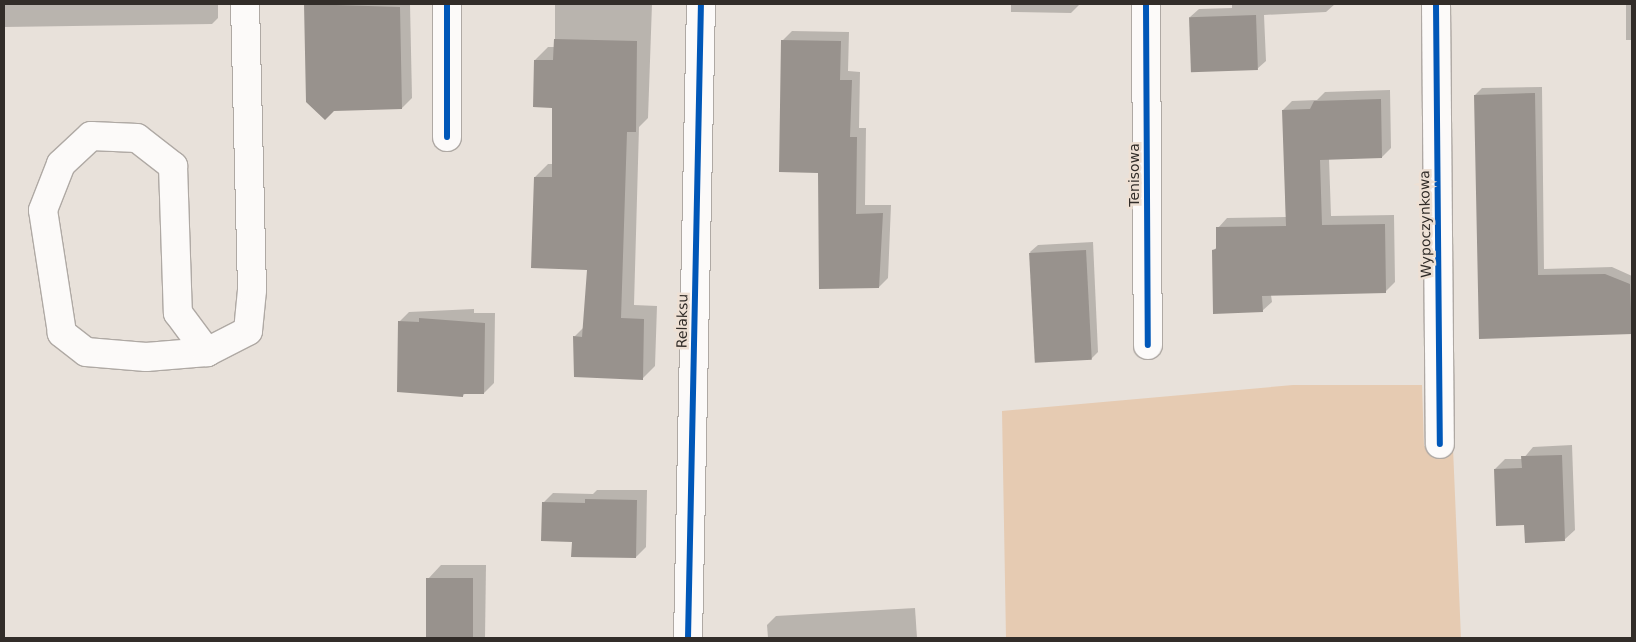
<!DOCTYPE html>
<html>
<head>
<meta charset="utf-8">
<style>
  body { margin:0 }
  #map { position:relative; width:1636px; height:642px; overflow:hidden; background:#e8e1da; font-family:"DejaVu Sans",sans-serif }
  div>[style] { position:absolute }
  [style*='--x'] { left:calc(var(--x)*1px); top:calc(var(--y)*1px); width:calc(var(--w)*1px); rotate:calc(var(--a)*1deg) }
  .green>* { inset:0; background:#e6cbb2 }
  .shadow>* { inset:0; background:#0003; transform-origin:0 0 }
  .building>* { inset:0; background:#98928d; transform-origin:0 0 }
  .roads { filter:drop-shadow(1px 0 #afa9a4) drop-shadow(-1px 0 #afa9a4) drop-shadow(0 1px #afa9a4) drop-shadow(0 -1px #afa9a4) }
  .minor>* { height:28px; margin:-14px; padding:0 14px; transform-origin:14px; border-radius:14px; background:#fcfaf9 }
  .cycleway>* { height:6px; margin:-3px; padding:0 3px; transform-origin:3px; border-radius:3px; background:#0057b8 }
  span { translate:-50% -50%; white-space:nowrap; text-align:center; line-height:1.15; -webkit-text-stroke:5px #eee0d4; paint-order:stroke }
  .street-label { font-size:14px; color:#322d29 }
  .frame { position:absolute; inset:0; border:5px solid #322d29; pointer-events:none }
</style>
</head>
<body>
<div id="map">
  <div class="green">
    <i style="clip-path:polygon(1293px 385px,1422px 385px,1424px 446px,1453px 448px,1461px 638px,1006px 638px,1002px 411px)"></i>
  </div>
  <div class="shadow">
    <i style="clip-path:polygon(4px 4px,218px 4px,218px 18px,212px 24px,4px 27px)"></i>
    <i style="clip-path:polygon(305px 4px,410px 4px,412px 98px,402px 108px,307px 102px)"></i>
    <i style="clip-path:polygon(555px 4px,652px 4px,648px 118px,639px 127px,634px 305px,657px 306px,655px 366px,642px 379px,574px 337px,584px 327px,588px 269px,535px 177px,548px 164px,553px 164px,553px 107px,535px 60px,548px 47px,555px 47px)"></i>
    <i style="clip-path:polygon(1011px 4px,1080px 4px,1071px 13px,1011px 12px)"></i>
    <i style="clip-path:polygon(1232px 4px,1335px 4px,1326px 12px,1264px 15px,1266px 61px,1257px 69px,1190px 17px,1199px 9px,1232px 8px)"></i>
    <i style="left:1626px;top:4px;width:6px;height:36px"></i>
    <i style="clip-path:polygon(792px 31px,849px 32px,848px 71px,860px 72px,859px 128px,866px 128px,865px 205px,891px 205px,888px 278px,879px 287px,819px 172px,783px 40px)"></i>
    <i style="clip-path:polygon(1542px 87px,1544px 269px,1612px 267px,1632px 276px,1632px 333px,1480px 337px,1475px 95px,1482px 88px)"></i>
    <i style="clip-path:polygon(1390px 90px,1391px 148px,1382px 157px,1329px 158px,1331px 216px,1394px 215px,1395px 282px,1385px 292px,1271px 295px,1272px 302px,1262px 311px,1214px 250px,1217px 247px,1218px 228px,1227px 218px,1286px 217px,1283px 110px,1292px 101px,1317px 100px,1325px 92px)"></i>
    <i style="clip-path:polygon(1093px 242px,1098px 352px,1091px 359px,1030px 252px,1038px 245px)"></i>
    <i style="clip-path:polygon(474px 309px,474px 313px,495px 313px,494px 383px,484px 393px,466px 392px,463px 396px,399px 322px,409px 312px)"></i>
    <i style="clip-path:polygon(1572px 445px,1575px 530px,1564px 540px,1525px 524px,1495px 469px,1505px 459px,1523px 459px,1533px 447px)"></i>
    <i style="clip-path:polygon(597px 490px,647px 490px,646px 547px,636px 557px,573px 540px,543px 503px,553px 493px,593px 494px)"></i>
    <i style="clip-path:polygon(441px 565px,486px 565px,485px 638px,428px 638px,428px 579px)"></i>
    <i style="clip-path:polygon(915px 608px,917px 638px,768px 638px,767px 625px,776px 616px)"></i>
  </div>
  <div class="building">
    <i style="clip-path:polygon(304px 4px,400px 7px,402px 109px,334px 111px,325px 120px,306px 102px)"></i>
    <i style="left:1256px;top:15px;width:55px;height:67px;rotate:88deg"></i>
    <i style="clip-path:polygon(554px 39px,637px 41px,636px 132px,627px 132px,621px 318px,644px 319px,643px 380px,574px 377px,573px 336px,582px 337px,587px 270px,531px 268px,534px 177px,552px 177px,552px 108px,533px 107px,534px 60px,553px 60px)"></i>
    <i style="clip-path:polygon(781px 40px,841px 41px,840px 80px,852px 80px,850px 137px,857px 137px,856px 214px,883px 213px,879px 288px,819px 289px,818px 173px,779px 172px)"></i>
    <i style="clip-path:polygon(1535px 93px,1538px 275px,1605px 274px,1630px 284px,1632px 334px,1479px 339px,1474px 95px)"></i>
    <i style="clip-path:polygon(1381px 99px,1382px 158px,1320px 160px,1322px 225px,1385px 224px,1386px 293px,1262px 296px,1263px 312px,1213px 314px,1212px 250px,1216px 249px,1216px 227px,1286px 226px,1282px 110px,1310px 109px,1314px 101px)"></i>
    <i style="left:1086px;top:250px;width:110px;height:57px;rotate:87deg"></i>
    <i style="clip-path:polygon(419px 318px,485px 323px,484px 394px,463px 394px,463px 397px,397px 392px,398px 321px,419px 322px)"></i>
    <i style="clip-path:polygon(1562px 455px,1565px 541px,1525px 543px,1524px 525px,1496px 526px,1494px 469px,1522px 468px,1521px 456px)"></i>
    <i style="clip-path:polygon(585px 499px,637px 500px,636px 558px,571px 557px,572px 542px,541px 541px,542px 502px,585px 503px)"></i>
    <i style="left:426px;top:578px;width:47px;height:60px"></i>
  </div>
  <div class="roads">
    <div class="minor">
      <i style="--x:1146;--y:4;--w:341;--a:89.7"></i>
      <i style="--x:1436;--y:4;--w:440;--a:89.5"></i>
      <i style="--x:447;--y:137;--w:133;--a:-90"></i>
      <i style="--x:207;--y:352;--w:61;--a:175.3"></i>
      <i style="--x:146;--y:357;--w:60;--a:-175.2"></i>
      <i style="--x:86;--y:352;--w:31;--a:-142"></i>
      <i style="--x:62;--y:333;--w:124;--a:-98.8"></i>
      <i style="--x:43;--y:210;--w:49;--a:-68.6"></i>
      <i style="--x:61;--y:164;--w:41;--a:-43"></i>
      <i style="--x:91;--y:136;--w:46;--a:2.5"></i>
      <i style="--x:137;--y:138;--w:46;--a:37.9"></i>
      <i style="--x:173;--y:166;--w:147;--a:88.1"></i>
      <i style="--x:178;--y:313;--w:49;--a:53.4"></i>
      <i style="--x:207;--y:352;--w:46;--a:-27.1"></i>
      <i style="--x:248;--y:331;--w:41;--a:-84.4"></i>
      <i style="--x:252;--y:290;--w:286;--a:-91.4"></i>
      <i style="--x:688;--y:638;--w:634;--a:-88.83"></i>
    </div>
  </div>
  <div class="cycleway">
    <i style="--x:1146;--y:4;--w:341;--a:89.7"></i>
    <i style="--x:1436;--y:4;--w:440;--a:89.5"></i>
    <i style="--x:447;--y:137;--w:133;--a:-90"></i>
    <i style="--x:688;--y:638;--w:634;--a:-88.83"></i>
  </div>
  <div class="street-label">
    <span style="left:1134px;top:175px;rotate:-90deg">Tenisowa</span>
    <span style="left:1425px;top:224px;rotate:-91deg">Wypoczynkowa</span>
    <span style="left:682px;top:321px;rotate:-89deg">Relaksu</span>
  </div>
  <div class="frame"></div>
</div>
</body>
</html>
